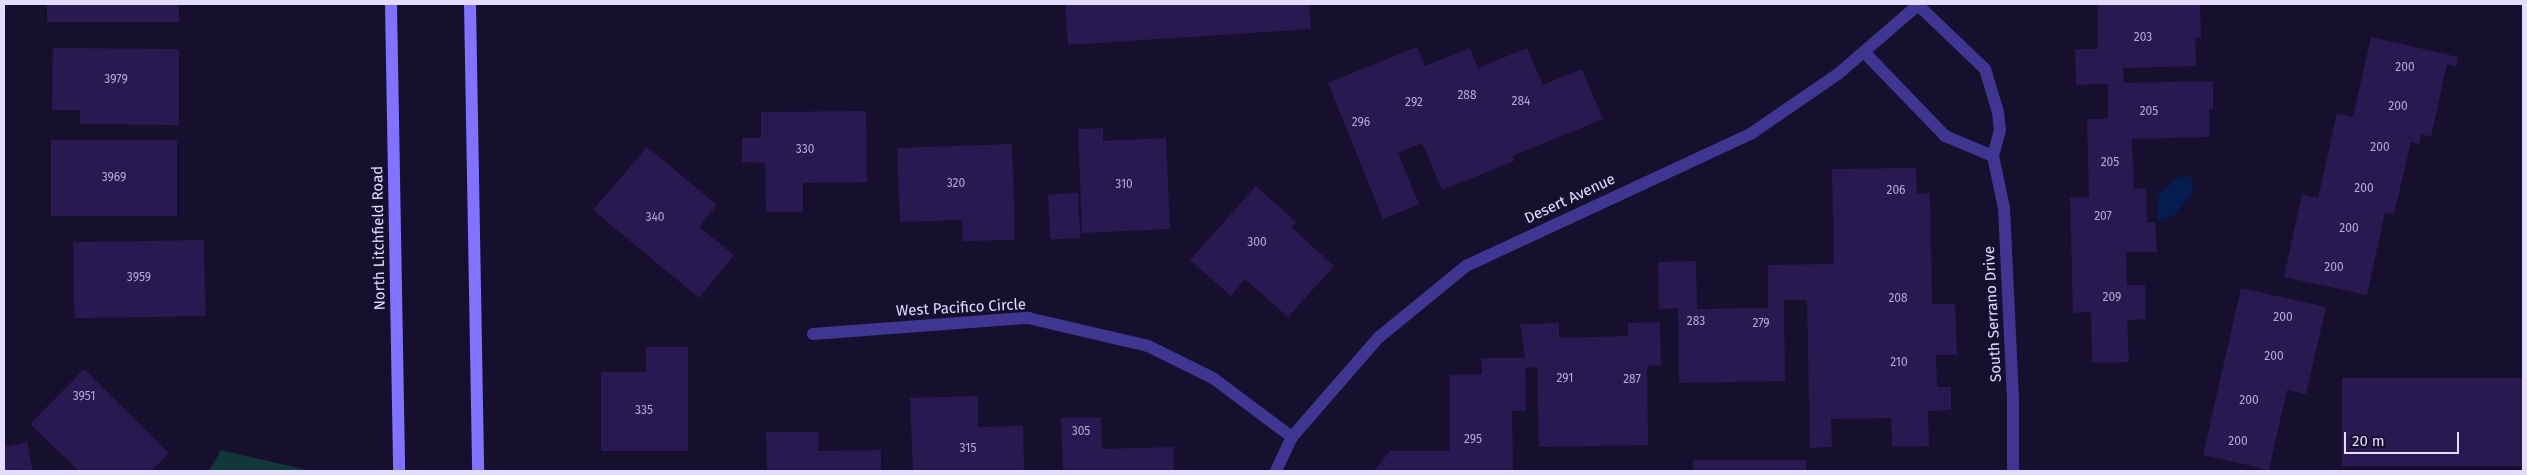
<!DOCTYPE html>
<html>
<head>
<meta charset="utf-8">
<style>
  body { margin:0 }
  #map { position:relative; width:2527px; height:475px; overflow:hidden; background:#170f2e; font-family:"Fira Sans",sans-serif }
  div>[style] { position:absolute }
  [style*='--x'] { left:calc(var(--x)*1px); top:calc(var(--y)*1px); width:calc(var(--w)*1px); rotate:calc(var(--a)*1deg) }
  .green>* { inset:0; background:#123738 }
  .water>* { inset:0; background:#061c50 }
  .building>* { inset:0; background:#291951; transform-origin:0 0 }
  .street>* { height:12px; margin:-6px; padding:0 6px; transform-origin:6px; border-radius:6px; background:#403691 }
  .secondary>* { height:12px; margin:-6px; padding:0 6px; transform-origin:6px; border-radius:6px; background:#8173ff }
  span { translate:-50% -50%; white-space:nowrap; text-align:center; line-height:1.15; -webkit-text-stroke:4.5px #170f2e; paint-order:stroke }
  .number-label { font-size:12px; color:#b4abd4 }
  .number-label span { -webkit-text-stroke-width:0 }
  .street-label { font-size:15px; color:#e3dcff }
  .frame { position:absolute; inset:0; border:5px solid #e3dcff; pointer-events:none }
  .scale { position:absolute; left:2344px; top:432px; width:115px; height:22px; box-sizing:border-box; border:2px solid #e3dcff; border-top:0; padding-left:6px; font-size:15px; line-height:18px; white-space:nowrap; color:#e3dcff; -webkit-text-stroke:4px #170f2e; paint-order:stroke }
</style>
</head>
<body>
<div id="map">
  <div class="green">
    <i style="clip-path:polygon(221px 450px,311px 471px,209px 471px)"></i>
  </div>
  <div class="water">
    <i style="clip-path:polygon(2187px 175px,2192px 180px,2193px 188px,2191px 196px,2174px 215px,2161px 221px,2157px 219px,2157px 196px,2176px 179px)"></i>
  </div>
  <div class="building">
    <i style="left:47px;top:4px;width:132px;height:18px"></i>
    <i style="clip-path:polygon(1065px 4px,1309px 4px,1311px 29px,1068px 45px)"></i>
    <i style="clip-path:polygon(2097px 4px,2200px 4px,2201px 38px,2195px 38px,2196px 66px,2123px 68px,2124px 83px,2213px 81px,2213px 109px,2209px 109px,2210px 137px,2132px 139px,2134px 189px,2146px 188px,2147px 223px,2155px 222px,2157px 252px,2126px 252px,2127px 285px,2145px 285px,2146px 319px,2127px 320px,2129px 362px,2092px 363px,2091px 312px,2073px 313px,2070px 198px,2089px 197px,2087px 119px,2108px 119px,2108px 84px,2076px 85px,2075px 49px,2098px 49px)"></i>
    <i style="clip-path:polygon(2371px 37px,2458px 57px,2456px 67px,2447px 64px,2431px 137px,2421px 134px,2419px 144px,2411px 142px,2394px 214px,2385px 212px,2367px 295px,2284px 277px,2302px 194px,2318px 198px,2337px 113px,2353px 117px)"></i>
    <i style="clip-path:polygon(1417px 47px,1425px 66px,1470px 48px,1478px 68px,1527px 48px,1543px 85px,1582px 69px,1603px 119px,1512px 156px,1514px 161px,1442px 190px,1422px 143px,1398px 153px,1419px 204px,1383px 219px,1328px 83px)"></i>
    <i style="clip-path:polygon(53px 48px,179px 49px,179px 125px,80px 124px,80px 110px,52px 110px)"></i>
    <i style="clip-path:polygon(866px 111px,867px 182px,803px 183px,803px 212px,766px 212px,765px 163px,742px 162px,742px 138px,761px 138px,761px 112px)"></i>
    <i style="clip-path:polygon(1103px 128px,1103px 141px,1166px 138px,1170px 229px,1082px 233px,1078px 129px)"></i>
    <i style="left:177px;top:140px;width:76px;height:126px;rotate:90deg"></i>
    <i style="clip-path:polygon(1012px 144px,1015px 240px,963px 241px,962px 220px,900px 222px,897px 148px)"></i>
    <i style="clip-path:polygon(647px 147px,717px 205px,699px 227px,734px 255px,699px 298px,593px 210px)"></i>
    <i style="clip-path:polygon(1916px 168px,1917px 194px,1930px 193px,1932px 304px,1955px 304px,1957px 355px,1936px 355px,1937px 387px,1951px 387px,1951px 410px,1928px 411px,1929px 446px,1892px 447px,1891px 418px,1831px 419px,1832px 447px,1810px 448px,1807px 300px,1784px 300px,1785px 381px,1679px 383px,1678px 308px,1659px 309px,1658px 262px,1696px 261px,1697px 309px,1768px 308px,1768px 265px,1834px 264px,1832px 169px)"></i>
    <i style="clip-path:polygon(1256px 186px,1296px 222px,1291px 227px,1334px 266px,1288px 317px,1245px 279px,1231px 296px,1190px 260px)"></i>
    <i style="left:1078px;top:193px;width:45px;height:30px;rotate:87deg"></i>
    <i style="left:204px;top:240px;width:76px;height:131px;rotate:89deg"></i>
    <i style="clip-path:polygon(2241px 288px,2326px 307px,2306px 394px,2287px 390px,2269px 470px,2203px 455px)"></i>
    <i style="clip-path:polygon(1660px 322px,1661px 365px,1647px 366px,1648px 445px,1539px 447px,1537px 367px,1525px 368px,1526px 411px,1512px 411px,1513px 471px,1374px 471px,1390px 451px,1450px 451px,1450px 375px,1482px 374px,1481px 358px,1525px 358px,1520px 324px,1559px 323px,1559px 338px,1628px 336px,1628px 323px)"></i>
    <i style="clip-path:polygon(646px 347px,688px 347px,688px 451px,601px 451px,601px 372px,646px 372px)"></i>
    <i style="clip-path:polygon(84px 369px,169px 453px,151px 471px,79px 471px,30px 424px)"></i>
    <i style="left:2523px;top:378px;width:88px;height:181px;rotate:90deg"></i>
    <i style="clip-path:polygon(978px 396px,978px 427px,1023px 426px,1024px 471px,913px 471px,910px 398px)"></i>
    <i style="clip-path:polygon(1101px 417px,1102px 449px,1173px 447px,1174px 471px,1063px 471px,1061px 418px)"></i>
    <i style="clip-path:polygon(766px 432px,819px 432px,818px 451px,881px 450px,881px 471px,767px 471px)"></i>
    <i style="clip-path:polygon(27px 442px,33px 471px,4px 471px,4px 447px)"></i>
    <i style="left:1693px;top:460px;width:113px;height:11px"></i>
  </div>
  <div class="street">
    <i style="--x:1918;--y:5;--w:93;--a:43.7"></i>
    <i style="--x:1985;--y:69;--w:45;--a:73.2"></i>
    <i style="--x:1998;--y:112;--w:18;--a:84"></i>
    <i style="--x:2000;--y:130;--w:27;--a:105"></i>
    <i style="--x:1993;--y:156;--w:53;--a:78.1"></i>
    <i style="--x:2004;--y:208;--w:188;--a:87.3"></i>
    <i style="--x:2013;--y:396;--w:75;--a:90"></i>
    <i style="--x:1864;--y:52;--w:117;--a:46"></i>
    <i style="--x:1945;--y:136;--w:52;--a:22.6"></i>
    <i style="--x:813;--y:334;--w:216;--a:-4.3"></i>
    <i style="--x:1028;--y:318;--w:123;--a:13.1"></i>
    <i style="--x:1148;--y:346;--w:72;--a:26.2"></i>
    <i style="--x:1213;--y:378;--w:99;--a:36.8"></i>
    <i style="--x:1276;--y:471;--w:38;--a:-65"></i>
    <i style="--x:1292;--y:437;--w:131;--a:-49"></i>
    <i style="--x:1378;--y:338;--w:114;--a:-39.3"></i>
    <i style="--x:1466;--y:266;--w:315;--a:-24.9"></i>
    <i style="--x:1752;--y:133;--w:104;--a:-34.5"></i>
    <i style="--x:1838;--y:74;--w:107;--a:-40.8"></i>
  </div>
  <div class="secondary">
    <i style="--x:391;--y:4;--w:467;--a:89"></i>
    <i style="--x:470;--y:4;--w:467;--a:89"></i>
  </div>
  <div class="number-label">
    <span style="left:2143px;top:38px">203</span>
    <span style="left:2405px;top:68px">200</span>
    <span style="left:116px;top:80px">3979</span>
    <span style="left:1467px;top:96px">288</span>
    <span style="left:1521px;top:102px">284</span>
    <span style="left:1414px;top:103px">292</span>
    <span style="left:2398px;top:107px">200</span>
    <span style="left:2149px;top:112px">205</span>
    <span style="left:1361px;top:123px">296</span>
    <span style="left:2380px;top:148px">200</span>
    <span style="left:805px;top:150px">330</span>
    <span style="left:2110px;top:163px">205</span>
    <span style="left:114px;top:178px">3969</span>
    <span style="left:956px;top:184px">320</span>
    <span style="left:1124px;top:185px">310</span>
    <span style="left:2364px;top:189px">200</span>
    <span style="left:1896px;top:191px">206</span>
    <span style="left:2103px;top:217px">207</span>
    <span style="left:655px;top:218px">340</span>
    <span style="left:2349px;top:229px">200</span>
    <span style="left:1257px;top:243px">300</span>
    <span style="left:2334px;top:268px">200</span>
    <span style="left:139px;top:278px">3959</span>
    <span style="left:2112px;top:298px">209</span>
    <span style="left:1898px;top:299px">208</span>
    <span style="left:2283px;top:318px">200</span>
    <span style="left:1696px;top:322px">283</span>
    <span style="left:1761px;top:324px">279</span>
    <span style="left:2274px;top:357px">200</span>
    <span style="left:1899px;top:363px">210</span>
    <span style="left:1565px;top:379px">291</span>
    <span style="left:1632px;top:380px">287</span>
    <span style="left:84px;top:397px">3951</span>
    <span style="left:2249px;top:401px">200</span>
    <span style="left:644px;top:411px">335</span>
    <span style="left:1081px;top:432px">305</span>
    <span style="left:1473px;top:440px">295</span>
    <span style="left:2238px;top:442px">200</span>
    <span style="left:968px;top:449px">315</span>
  </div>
  <div class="street-label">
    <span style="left:1570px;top:199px;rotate:-25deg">Desert Avenue</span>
    <span style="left:379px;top:238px;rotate:-91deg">North Litchfield Road</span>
    <span style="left:961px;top:308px;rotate:-3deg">West Pacifico Circle</span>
    <span style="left:1993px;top:314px;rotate:-93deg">South Serrano Drive</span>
  </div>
  <div class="frame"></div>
  <div class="scale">20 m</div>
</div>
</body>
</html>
